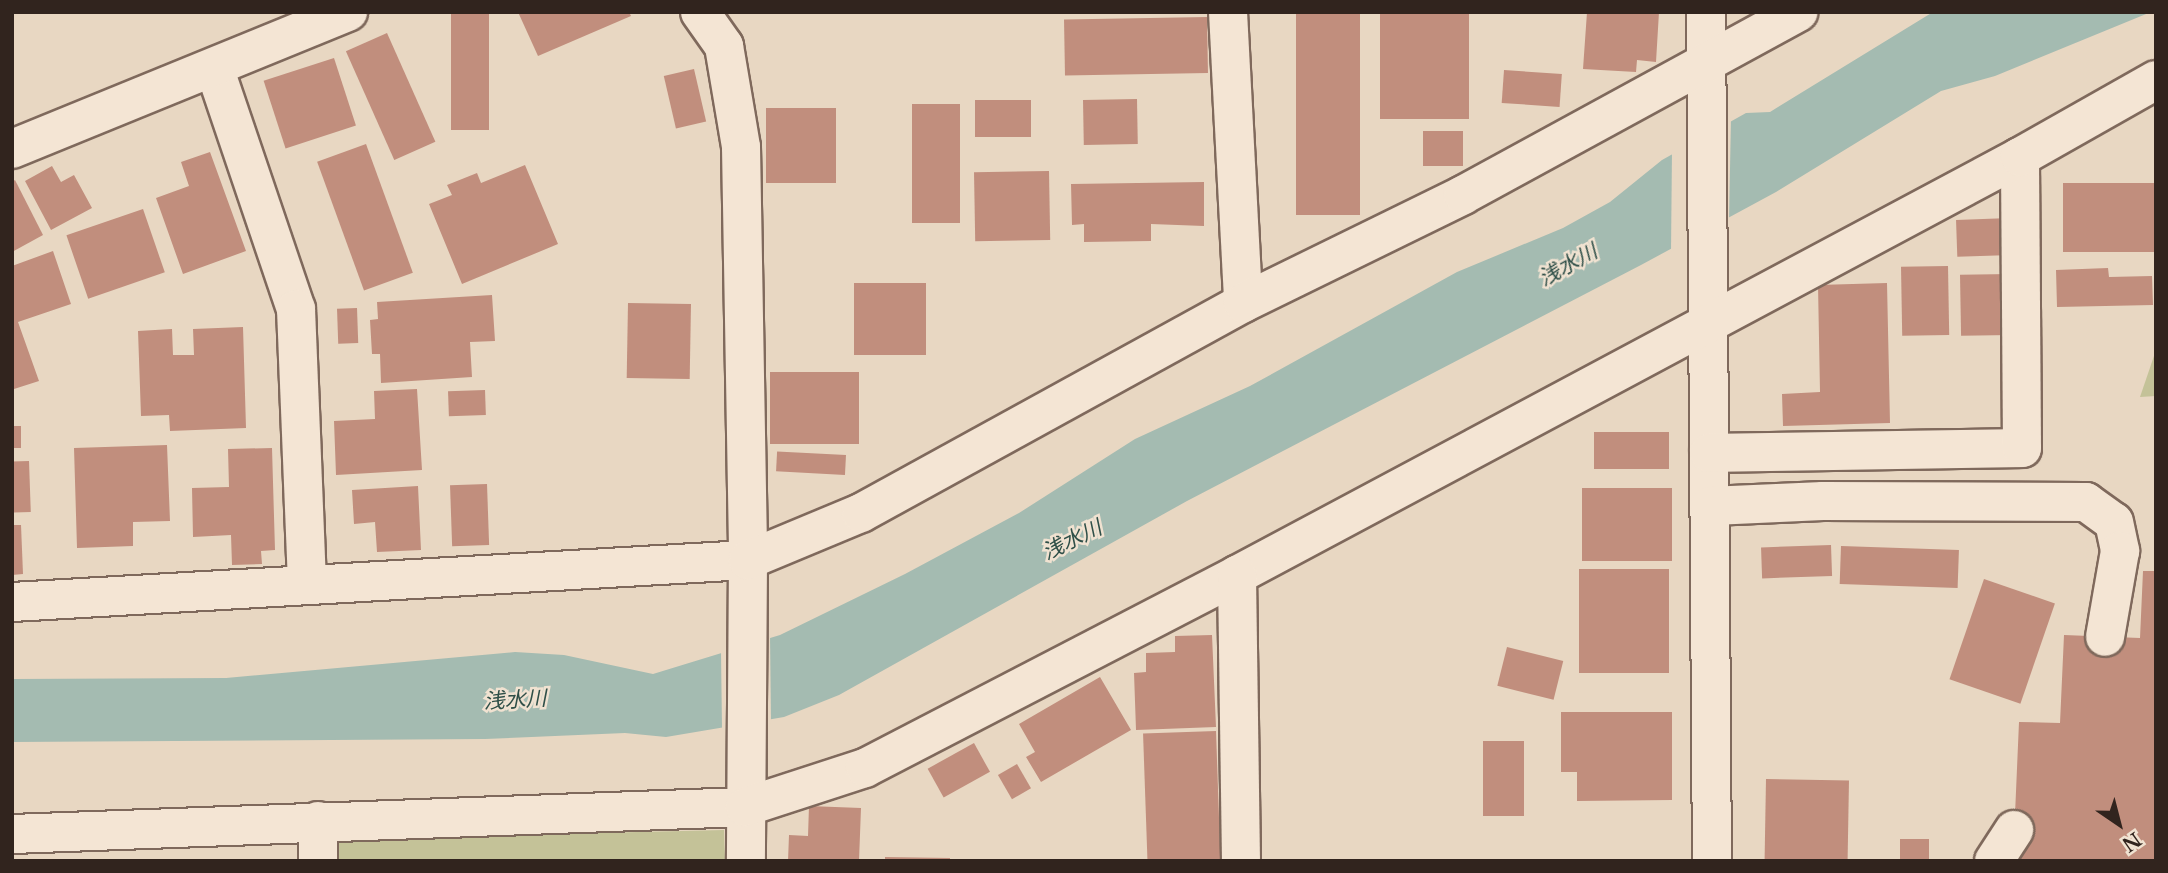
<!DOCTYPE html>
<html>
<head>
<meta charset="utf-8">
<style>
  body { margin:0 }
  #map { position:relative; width:2168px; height:873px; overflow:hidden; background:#e8d7c2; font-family:"Libre Baskerville","Noto Sans JP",serif }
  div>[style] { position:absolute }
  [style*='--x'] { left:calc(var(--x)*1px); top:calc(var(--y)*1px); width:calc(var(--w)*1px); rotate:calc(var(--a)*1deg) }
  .green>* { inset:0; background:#c4c298 }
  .water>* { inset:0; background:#a4bbb1 }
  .pier>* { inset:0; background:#e8d7c2 }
  .building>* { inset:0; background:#c18e7d; transform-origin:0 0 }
  .roads { filter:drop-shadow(2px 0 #7f695c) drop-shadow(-2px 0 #7f695c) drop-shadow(0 2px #7f695c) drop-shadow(0 -2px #7f695c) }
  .minor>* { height:38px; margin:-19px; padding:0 19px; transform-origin:19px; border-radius:19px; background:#f4e5d4 }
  span { translate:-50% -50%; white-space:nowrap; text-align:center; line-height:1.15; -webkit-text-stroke:5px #f0e2d1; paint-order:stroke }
  .water-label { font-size:21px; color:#2f4f48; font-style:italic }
  .frame { position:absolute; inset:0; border:14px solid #31241e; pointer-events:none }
  .north { position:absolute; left:2084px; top:789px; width:70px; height:70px; -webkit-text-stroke:5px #f0e2d1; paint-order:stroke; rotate:145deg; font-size:19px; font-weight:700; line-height:28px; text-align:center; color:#31241e }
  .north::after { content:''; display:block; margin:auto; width:24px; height:32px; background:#31241e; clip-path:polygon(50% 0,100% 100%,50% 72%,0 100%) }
</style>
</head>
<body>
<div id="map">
  <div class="green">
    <i style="clip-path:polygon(2156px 350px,2156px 396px,2140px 397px)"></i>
    <i style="clip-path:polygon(724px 830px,725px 861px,337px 861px,337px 839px)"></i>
  </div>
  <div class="water">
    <i style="clip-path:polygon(1933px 12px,2151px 12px,1995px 76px,1941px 91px,1776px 192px,1641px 265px,1187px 501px,839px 695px,784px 717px,666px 737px,625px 733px,485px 739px,12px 742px,12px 679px,226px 678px,515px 652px,564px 655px,653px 674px,780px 635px,905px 574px,1019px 513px,1135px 439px,1250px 386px,1457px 272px,1563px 228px,1610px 202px,1662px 160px,1746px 113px,1770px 112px)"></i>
  </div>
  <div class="pier">
    <i style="clip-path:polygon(1731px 117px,1729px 221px,1671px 252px,1672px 150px)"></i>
    <i style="clip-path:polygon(770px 635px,771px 723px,722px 730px,721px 651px)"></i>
  </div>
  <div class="building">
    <i style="left:451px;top:12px;width:38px;height:118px"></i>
    <i style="clip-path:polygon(518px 12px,629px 12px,631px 16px,538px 56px)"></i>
    <i style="left:1296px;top:12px;width:64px;height:203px"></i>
    <i style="left:1380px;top:12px;width:89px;height:107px"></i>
    <i style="clip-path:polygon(1587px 12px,1659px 12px,1656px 62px,1637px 60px,1636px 72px,1583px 69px)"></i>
    <i style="left:1207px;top:17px;width:56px;height:143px;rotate:89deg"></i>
    <i style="left:387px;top:33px;width:119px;height:45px;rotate:66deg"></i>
    <i style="left:334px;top:58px;width:71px;height:74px;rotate:72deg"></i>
    <i style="left:694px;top:69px;width:54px;height:31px;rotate:77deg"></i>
    <i style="left:1504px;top:70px;width:58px;height:33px;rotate:4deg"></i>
    <i style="left:1137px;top:99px;width:45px;height:54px;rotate:89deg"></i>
    <i style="left:975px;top:100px;width:56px;height:37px"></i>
    <i style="left:912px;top:104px;width:48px;height:119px"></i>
    <i style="left:836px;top:108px;width:75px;height:70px;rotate:90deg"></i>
    <i style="left:1423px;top:131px;width:40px;height:35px"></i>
    <i style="left:366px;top:144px;width:137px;height:52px;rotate:70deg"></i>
    <i style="clip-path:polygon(210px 152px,246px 251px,183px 274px,156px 198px,189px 186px,181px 162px)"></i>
    <i style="clip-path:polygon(525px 165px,558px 244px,462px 284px,429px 204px,452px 195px,447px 185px,477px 173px,481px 183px)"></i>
    <i style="clip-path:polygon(52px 166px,61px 182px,74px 175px,92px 208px,51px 230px,25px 181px)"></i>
    <i style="left:1049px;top:171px;width:69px;height:75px;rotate:89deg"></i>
    <i style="clip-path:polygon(15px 180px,43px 235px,12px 252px,12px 182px)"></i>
    <i style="clip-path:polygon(1204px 182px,1204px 226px,1151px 224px,1151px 241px,1084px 242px,1084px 224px,1072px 225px,1071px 184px)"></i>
    <i style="left:2156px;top:183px;width:69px;height:93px;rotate:90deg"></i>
    <i style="left:143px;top:209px;width:67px;height:81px;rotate:71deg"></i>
    <i style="left:2010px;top:218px;width:37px;height:54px;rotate:88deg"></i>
    <i style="clip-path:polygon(53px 251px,71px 304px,18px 322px,39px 381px,14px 389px,12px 266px)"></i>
    <i style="left:1948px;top:266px;width:69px;height:47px;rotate:89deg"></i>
    <i style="clip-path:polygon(2108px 268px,2109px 277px,2152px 276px,2153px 305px,2057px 307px,2056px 270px)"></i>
    <i style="left:2010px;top:274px;width:61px;height:50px;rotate:89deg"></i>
    <i style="left:854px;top:283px;width:72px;height:72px"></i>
    <i style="clip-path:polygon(1887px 283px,1890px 423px,1783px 426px,1782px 394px,1820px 392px,1818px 285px)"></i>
    <i style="clip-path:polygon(492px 295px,495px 341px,470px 342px,472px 377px,381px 383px,380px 354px,372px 354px,370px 320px,378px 319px,377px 302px)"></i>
    <i style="left:628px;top:303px;width:63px;height:75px;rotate:1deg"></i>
    <i style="left:357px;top:308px;width:35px;height:20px;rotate:88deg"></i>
    <i style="clip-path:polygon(243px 327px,246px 428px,170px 431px,169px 415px,141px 416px,138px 331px,172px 329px,173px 355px,194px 355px,193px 329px)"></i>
    <i style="left:770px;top:372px;width:89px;height:72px"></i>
    <i style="clip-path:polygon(417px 389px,422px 470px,336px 475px,334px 421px,375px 419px,374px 391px)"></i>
    <i style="left:485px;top:390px;width:25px;height:37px;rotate:88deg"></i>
    <i style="left:12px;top:426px;width:9px;height:22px"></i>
    <i style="left:1594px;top:432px;width:75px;height:37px"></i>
    <i style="clip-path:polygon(167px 445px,170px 521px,133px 522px,133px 546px,77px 548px,74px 448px)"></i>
    <i style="clip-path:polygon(272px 448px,275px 550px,261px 551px,262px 564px,232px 565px,231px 535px,193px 537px,192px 488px,229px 487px,228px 449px)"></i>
    <i style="left:846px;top:455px;width:20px;height:69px;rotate:93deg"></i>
    <i style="left:29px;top:461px;width:51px;height:17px;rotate:88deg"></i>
    <i style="left:487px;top:484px;width:61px;height:37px;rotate:88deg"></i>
    <i style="clip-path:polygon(418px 486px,421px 550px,377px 552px,375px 522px,354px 524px,352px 490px)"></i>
    <i style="left:1582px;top:488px;width:90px;height:73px"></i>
    <i style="clip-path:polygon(12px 525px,21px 525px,23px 574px,12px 575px)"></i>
    <i style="left:1831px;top:545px;width:31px;height:70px;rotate:88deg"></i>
    <i style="left:1841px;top:546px;width:118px;height:38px;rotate:2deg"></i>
    <i style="left:1579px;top:569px;width:90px;height:104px"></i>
    <i style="clip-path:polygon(2143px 571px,2156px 571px,2156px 861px,2013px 861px,2019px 722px,2060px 723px,2064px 635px,2140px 638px)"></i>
    <i style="left:1984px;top:579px;width:75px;height:106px;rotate:19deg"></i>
    <i style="clip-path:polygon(1212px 635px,1216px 727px,1136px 730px,1134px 673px,1146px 672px,1146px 653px,1175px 652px,1175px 636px)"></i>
    <i style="left:1507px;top:647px;width:58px;height:40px;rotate:14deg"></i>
    <i style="clip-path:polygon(1100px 677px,1131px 730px,1041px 782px,1026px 757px,1035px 752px,1019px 724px)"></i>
    <i style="clip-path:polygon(1561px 712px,1672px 712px,1672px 800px,1577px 801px,1577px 772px,1561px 772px)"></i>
    <i style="left:1216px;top:731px;width:130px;height:73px;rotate:88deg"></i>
    <i style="left:1483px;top:741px;width:41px;height:75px"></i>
    <i style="left:974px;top:743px;width:33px;height:53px;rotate:61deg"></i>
    <i style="left:1017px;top:764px;width:28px;height:22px;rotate:60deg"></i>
    <i style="left:1766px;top:779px;width:83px;height:82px;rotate:1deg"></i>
    <i style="clip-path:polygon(809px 806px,861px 808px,859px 861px,788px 861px,789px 835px,808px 836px)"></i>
    <i style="left:1900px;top:839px;width:29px;height:22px"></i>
    <i style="clip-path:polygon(885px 857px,950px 858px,950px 861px,885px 861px)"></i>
  </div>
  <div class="roads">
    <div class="minor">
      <i style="--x:700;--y:12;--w:42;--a:54.8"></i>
      <i style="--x:724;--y:46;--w:102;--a:80.4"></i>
      <i style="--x:741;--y:147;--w:413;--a:89"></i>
      <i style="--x:748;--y:560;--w:301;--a:90.4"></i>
      <i style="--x:1228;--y:12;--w:291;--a:87"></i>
      <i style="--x:1706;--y:12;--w:849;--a:89.6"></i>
      <i style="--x:215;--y:70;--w:252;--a:71.3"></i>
      <i style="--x:296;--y:309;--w:276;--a:87.7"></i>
      <i style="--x:12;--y:149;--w:363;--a:-22.2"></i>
      <i style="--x:1709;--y:453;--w:313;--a:-0.9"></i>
      <i style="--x:2022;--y:448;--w:291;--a:-90.4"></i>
      <i style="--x:1710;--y:506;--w:113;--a:-2.5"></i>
      <i style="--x:1823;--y:501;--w:263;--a:0.2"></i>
      <i style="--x:2086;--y:502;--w:34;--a:36"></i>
      <i style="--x:2114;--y:522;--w:30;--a:78"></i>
      <i style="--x:2120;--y:551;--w:87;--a:99.9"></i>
      <i style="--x:1237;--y:575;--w:888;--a:-28.1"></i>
      <i style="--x:2020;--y:157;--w:156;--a:-29.5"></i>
      <i style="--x:12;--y:602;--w:737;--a:-3.27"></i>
      <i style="--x:748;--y:560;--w:122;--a:-22.6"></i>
      <i style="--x:861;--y:513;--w:436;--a:-28.8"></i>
      <i style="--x:1243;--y:303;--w:245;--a:-26.1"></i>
      <i style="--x:1463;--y:195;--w:382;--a:-28.6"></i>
      <i style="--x:318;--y:821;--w:40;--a:90"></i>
      <i style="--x:12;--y:834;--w:733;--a:-2.11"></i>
      <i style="--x:745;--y:807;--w:126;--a:-18"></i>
      <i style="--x:865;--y:768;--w:419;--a:-27.4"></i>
      <i style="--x:1237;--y:575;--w:286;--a:89.2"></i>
      <i style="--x:1994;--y:861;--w:37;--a:-57"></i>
    </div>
  </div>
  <div class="water-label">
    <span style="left:1568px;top:265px;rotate:-29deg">浅水川</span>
    <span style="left:1072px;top:540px;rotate:-26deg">浅水川</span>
    <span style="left:515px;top:700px;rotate:-3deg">浅水川</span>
  </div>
  <div class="frame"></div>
  <div class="north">N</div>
</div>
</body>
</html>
